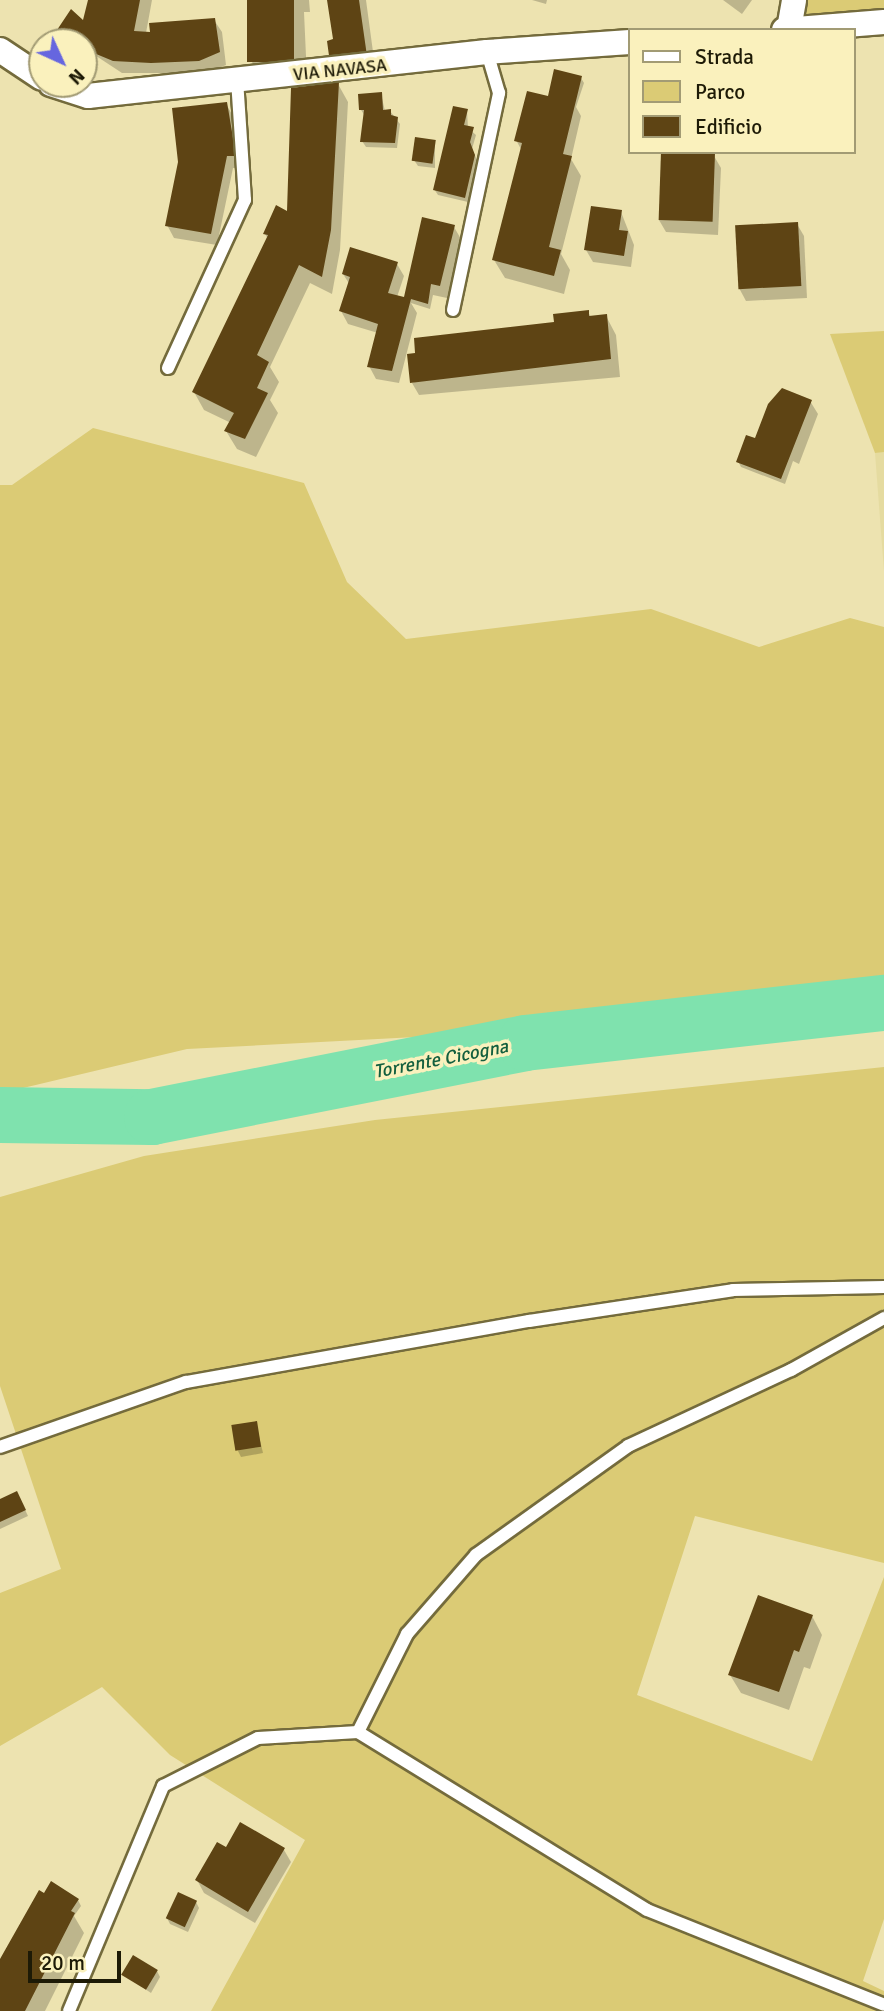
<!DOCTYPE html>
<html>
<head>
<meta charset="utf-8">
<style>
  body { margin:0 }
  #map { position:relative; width:884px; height:2011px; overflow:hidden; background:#ede3b0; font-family:Signika,sans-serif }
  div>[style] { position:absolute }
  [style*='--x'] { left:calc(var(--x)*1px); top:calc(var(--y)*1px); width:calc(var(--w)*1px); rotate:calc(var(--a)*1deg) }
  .built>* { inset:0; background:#e5dba0 }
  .green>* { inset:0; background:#dbcb75 }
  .shadow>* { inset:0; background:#0003 }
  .river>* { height:56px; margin:-28px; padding:0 28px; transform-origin:28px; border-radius:28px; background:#7fe2ae }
  .building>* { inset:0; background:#5e4414; transform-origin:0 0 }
  .roads { filter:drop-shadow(2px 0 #746b3c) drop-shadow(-2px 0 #746b3c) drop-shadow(0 2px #746b3c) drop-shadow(0 -2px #746b3c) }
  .lane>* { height:12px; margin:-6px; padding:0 6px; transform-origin:6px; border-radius:6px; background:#fff }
  .street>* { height:24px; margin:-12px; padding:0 12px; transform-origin:12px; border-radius:12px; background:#fff }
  span { translate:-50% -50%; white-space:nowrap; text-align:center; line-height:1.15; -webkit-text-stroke:7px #faf1bd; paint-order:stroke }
  .street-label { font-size:18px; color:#1d1a06 }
  .water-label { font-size:19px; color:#135f3e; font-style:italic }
  .legend { position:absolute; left:628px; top:28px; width:228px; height:126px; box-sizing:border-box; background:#faf1bd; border:2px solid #a29b74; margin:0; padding:9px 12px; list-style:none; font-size:21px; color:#1d1a06 }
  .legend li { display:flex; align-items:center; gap:14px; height:35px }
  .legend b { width:35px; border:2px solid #a29b74 }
  .north { position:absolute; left:28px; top:28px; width:70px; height:70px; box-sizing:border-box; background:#faf1bd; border:2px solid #a29b74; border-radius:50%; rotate:135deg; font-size:19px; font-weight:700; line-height:28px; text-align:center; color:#1d1a06 }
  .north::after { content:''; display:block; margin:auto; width:24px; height:32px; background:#6666df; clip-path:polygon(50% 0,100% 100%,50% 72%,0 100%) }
  .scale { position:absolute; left:28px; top:1951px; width:93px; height:32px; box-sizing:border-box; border:4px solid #1d1a06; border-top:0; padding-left:9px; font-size:21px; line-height:24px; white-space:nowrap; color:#1d1a06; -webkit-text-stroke:5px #faf1bd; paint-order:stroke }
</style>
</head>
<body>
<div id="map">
  <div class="built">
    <i style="clip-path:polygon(884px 451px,884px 571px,875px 453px)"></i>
  </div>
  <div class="green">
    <i style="clip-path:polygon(789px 0,884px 0,884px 14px,784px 22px)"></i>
    <i style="clip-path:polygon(884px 331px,884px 452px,875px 453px,830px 334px)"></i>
    <i style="clip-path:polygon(93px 428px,304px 483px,347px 582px,406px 639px,651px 609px,759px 647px,850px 618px,884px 627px,884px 978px,435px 1036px,187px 1049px,23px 1088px,0 1088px,0 485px,12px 485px)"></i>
    <i style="clip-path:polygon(884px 1067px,884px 1563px,695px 1516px,637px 1695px,812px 1761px,884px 1577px,884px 1919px,863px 1981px,884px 1991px,884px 2011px,211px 2011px,305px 1840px,170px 1755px,102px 1687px,0 1746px,0 1593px,61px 1569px,0 1386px,0 1197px,144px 1156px,375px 1120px)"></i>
  </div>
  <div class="shadow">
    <i style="clip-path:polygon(91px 0,152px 0,146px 33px,214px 20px,222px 32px,226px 65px,206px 73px,122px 73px,84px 48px,84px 42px,73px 42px,59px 30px,85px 27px)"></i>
    <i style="clip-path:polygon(249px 0,309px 0,310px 12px,304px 12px,307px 78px,262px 80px,252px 62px)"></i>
    <i style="clip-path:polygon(329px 0,366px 0,376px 74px,343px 81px,332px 62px,335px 40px)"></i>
    <i style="clip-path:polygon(532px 0,547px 0,546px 4px)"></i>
    <i style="clip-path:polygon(723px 0,752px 0,742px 14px)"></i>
    <i style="clip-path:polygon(581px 78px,584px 83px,576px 107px,581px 116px,571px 159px,581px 176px,561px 254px,570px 270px,564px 294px,505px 278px,494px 260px,522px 151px,516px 140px,549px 98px)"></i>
    <i style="clip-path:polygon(338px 84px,348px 102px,340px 250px,332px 294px,310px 283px,270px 367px,279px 382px,270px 400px,278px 413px,256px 457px,237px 449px,226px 431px,231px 423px,204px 410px,194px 392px,268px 239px,265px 234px,288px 214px)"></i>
    <i style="clip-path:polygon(381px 94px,385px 111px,390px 111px,400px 124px,397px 148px,366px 147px,362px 141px,365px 116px,361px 110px)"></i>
    <i style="clip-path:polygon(226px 104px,233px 116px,241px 168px,233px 168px,217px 245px,174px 238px,167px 225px)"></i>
    <i style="clip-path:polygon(467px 111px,468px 128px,476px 135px,472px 149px,478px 162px,468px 202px,438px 195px,434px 189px)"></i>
    <i style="clip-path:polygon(435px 141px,435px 168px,418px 166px,414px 160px)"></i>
    <i style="clip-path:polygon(714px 156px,721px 168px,718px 235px,666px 232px,659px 220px)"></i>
    <i style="clip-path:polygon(621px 212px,634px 245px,631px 267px,593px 262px,586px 250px)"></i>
    <i style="clip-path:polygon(797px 224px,804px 236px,807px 298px,746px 301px,739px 288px)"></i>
    <i style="clip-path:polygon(454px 227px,461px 239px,447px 298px,433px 295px,430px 309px,411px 303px,417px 313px,399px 383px,376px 379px,369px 366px,378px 333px,348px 324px,341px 311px,350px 285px,343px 274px,397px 264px,404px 276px,397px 297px,406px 300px)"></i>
    <i style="clip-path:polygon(588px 312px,591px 317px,606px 316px,616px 335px,620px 377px,419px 395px,412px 383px)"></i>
    <i style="clip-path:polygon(810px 401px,818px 414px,799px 464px,793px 461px,785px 484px,741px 467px,738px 461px)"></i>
    <i style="clip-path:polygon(256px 1423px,263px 1453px,241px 1457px,238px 1451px)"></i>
    <i style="clip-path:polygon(20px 1499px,28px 1516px,0 1529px,0 1501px)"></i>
    <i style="clip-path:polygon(812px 1616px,822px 1635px,810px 1669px,804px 1667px,789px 1710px,741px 1693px,730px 1675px)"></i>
    <i style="clip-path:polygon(226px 1850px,284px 1850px,291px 1862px,255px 1923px,204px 1893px,197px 1880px)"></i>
    <i style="clip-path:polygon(39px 1892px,78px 1900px,81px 1906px,74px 1916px,84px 1933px,45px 2011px,0 2011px,0 1964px)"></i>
    <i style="clip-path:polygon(196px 1902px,199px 1908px,188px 1932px,170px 1924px,167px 1918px)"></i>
    <i style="clip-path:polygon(157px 1971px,160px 1977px,151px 1993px,124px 1975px)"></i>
  </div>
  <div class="river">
    <i style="--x:0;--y:1115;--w:152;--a:0.8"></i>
    <i style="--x:152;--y:1117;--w:380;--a:-11.2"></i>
    <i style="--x:525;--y:1043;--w:361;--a:-6.4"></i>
  </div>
  <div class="building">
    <i style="clip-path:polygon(88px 0,140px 0,134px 31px,150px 32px,149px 23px,215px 18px,220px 52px,199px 61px,151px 63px,113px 61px,89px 51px,84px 42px,75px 42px,57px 30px,71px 9px,83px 20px)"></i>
    <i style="left:247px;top:0;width:47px;height:62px"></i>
    <i style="clip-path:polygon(327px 0,359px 0,367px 56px,330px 63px,327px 41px,333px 39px)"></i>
    <i style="clip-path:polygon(554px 69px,582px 76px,563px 154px,572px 156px,549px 247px,561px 250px,554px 276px,492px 260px,522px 143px,514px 141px,527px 91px,548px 96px)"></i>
    <i style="clip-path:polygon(339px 82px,331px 230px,322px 277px,299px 265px,257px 355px,269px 362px,257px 388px,268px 393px,245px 439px,224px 431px,234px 413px,192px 392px,268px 235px,263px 234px,276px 205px,287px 211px,291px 88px)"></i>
    <i style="clip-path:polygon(382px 92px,383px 110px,391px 109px,391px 115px,398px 117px,395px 143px,360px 142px,364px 110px,359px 110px,358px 94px)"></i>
    <i style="clip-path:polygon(227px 102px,236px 156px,227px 156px,211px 234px,165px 226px,178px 162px,172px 108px)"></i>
    <i style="clip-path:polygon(453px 106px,468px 109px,464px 125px,474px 127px,470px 142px,475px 155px,465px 198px,433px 190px)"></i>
    <i style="left:415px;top:137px;width:21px;height:24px;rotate:8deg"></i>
    <i style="left:661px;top:152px;width:54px;height:68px;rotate:2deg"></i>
    <i style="clip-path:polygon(591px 206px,622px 210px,619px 230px,628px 231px,624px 256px,584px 250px)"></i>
    <i style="clip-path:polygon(422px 217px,455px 225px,440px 286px,431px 284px,428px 304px,411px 299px,392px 371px,367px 367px,378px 324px,339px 311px,350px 277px,342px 274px,350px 247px,398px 262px,388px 293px,404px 297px)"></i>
    <i style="left:798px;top:222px;width:64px;height:63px;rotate:87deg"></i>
    <i style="clip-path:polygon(589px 310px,589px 316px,607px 314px,611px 359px,410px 383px,407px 354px,415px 353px,414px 338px,554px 322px,553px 314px)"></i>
    <i style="clip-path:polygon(782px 388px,812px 400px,781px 479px,736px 462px,746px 435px,755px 438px,768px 404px)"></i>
    <i style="left:257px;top:1421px;width:26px;height:26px;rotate:81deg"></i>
    <i style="clip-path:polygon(17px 1491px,26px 1510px,0 1522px,0 1499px)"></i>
    <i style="clip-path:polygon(758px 1595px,813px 1615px,799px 1652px,794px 1650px,779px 1692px,728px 1675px)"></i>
    <i style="clip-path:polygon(240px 1822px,285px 1848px,248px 1912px,195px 1880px,217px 1842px,226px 1847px)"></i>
    <i style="clip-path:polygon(51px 1881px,79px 1899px,71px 1911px,75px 1913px,25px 2011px,0 2011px,0 1959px,39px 1890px,44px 1893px)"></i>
    <i style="left:178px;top:1892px;width:21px;height:29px;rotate:25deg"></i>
    <i style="left:133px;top:1955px;width:29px;height:23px;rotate:31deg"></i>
  </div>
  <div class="roads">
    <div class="lane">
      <i style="--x:453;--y:310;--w:222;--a:-78"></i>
      <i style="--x:499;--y:93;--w:43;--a:-106.3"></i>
      <i style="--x:168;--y:368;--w:185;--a:-65.4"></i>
      <i style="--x:245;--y:200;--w:119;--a:-93.8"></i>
      <i style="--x:0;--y:1447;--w:197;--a:-19.3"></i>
      <i style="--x:186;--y:1382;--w:348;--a:-10.1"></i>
      <i style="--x:529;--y:1321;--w:206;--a:-8.6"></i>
      <i style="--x:733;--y:1290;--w:151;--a:-1.1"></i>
      <i style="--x:358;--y:1732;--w:110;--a:-63.4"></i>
      <i style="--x:407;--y:1634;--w:105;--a:-48.9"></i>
      <i style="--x:476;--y:1555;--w:187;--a:-35.6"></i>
      <i style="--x:628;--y:1446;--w:180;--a:-25"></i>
      <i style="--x:791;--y:1370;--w:107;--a:-29.2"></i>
      <i style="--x:69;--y:2011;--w:244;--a:-67.3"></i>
      <i style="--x:163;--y:1786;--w:106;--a:-26.8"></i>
      <i style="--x:258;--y:1738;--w:100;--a:-3.4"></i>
      <i style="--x:358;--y:1732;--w:339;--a:31.6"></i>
      <i style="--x:647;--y:1910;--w:255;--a:21.8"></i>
    </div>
    <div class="street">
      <i style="--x:789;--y:29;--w:29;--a:-80"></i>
      <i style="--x:784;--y:30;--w:100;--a:-4.6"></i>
      <i style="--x:0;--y:50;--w:50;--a:33.7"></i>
      <i style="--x:51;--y:84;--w:39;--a:18"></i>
      <i style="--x:88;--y:96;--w:401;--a:-6.3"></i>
      <i style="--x:487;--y:52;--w:143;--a:-4"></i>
    </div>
  </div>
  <div class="street-label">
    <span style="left:340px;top:70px;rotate:-6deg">VIA NAVASA</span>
  </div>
  <div class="water-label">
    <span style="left:441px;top:1060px;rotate:-11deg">Torrente Cicogna</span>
  </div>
  <ul class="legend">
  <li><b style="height:9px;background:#fff"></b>Strada</li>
  <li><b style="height:19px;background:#dbcb75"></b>Parco</li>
  <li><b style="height:19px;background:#5e4414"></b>Edificio</li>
  </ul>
  <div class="north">N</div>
  <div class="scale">20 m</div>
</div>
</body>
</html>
